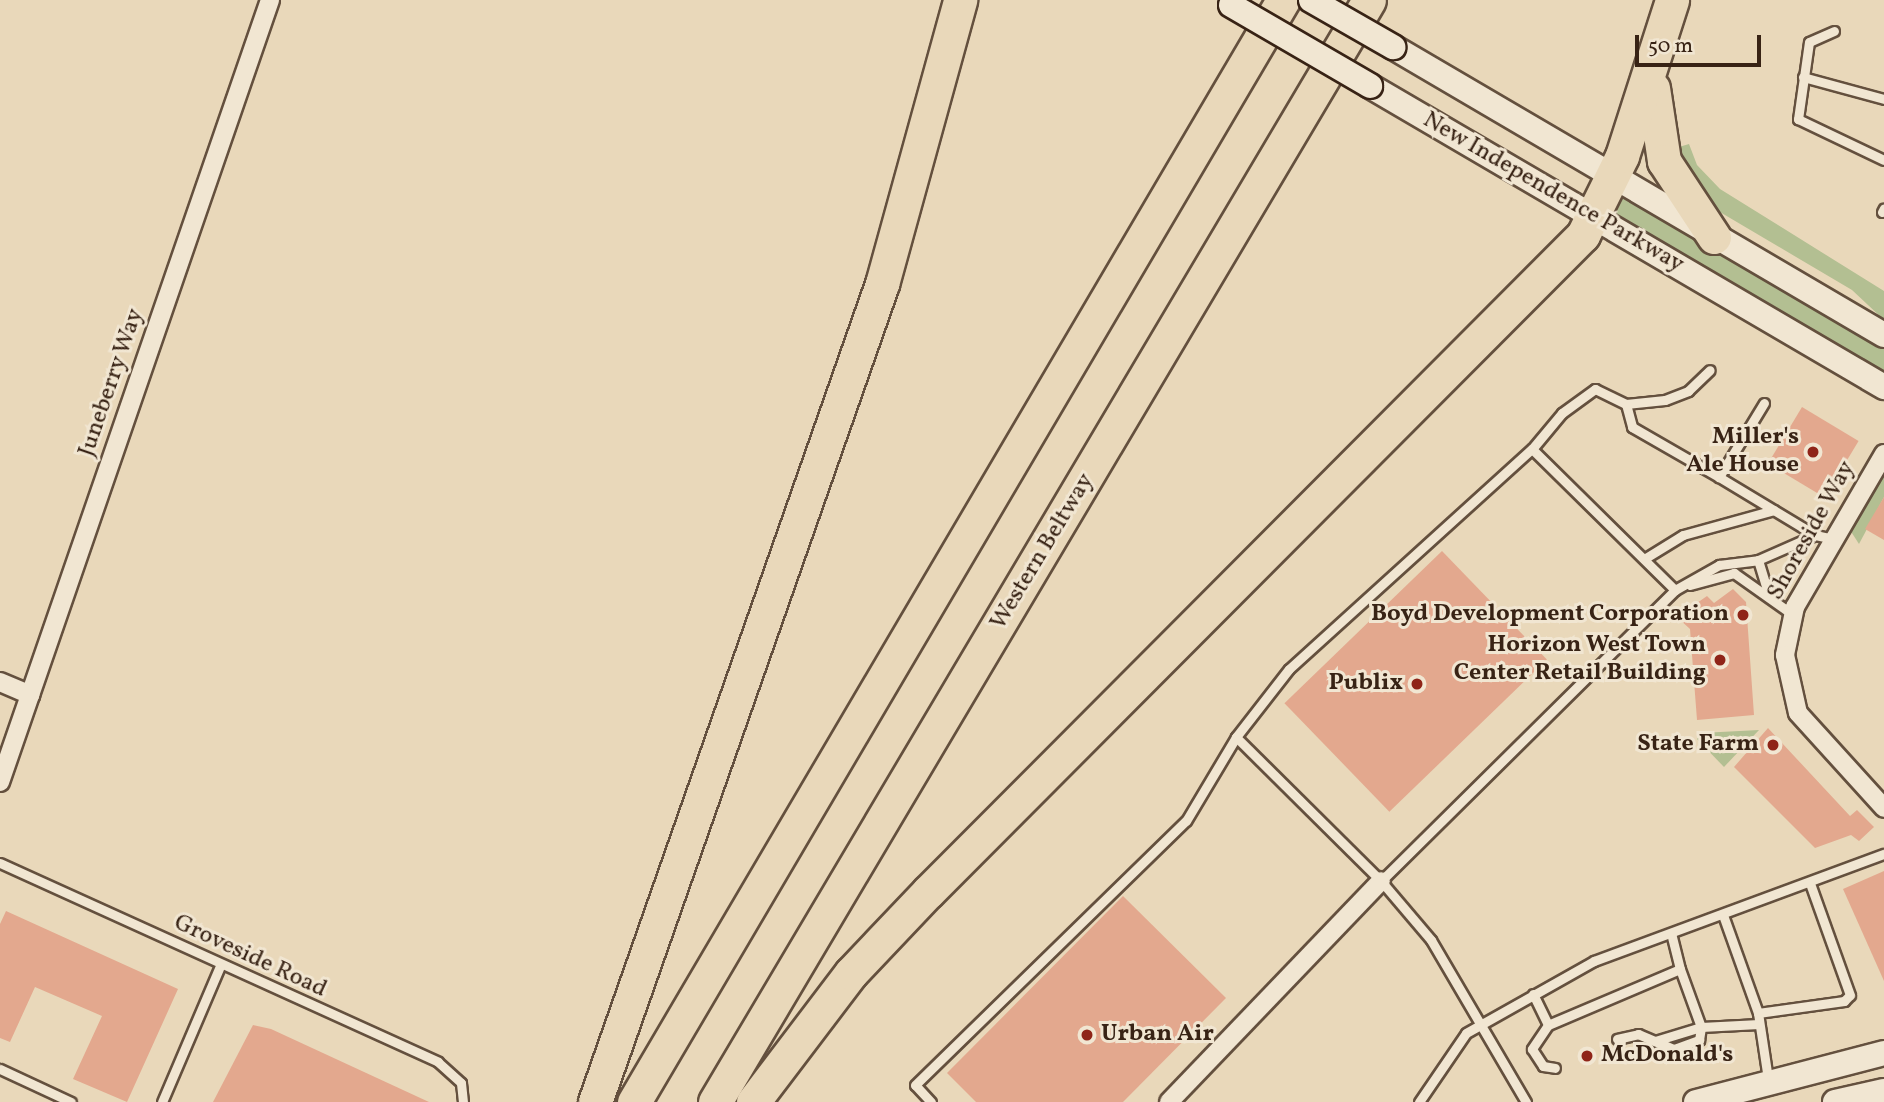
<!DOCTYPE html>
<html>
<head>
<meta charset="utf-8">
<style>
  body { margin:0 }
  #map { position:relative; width:1884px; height:1102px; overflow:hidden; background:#e9d8ba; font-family:Vollkorn,serif }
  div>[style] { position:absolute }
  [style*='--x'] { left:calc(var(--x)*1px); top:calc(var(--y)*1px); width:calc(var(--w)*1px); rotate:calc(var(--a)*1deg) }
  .green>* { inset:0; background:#b3bf92 }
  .building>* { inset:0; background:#e3a88e; transform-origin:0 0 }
  .roads { filter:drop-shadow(2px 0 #64503e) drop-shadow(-2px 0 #64503e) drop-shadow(0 2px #64503e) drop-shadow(0 -2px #64503e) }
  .service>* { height:9px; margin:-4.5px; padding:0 4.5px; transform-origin:4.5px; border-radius:4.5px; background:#f1e6d2 }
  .minor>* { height:18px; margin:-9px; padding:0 9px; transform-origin:9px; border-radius:9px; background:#f1e6d2 }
  .secondary>* { height:24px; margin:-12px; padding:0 12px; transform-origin:12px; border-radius:12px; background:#f1e6d2 }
  .motorway>* { height:33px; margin:-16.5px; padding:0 16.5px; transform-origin:16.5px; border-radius:16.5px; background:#e9d8ba }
  .bridges { filter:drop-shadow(2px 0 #382315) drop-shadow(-2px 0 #382315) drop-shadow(0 2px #382315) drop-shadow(0 -2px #382315) }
  .secondary-bridge>* { height:24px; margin:-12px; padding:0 12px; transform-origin:12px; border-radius:12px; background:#f1e6d2 }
  .dots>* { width:19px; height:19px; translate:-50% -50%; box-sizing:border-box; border:4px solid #f1e6d2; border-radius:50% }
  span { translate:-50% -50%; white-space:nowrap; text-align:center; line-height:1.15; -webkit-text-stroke:6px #f1e6d2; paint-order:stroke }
  .street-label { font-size:24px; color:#382315 }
  .poi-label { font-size:24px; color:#382315; font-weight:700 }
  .right { translate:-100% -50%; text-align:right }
  .left { translate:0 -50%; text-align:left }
  .scale { position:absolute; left:1635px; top:35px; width:126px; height:32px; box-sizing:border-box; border:4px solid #382315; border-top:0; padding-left:9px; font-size:21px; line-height:24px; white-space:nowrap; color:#382315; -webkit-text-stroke:5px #f1e6d2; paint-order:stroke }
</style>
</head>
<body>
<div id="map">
  <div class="green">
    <i style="clip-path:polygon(1689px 144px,1697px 165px,1720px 189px,1884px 291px,1884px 320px,1852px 290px,1708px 205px,1669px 150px)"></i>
    <i style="clip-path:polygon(1620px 196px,1884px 347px,1884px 374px,1614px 216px)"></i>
    <i style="clip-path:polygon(1884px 472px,1884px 497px,1859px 544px,1850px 530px)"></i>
    <i style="clip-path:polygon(1759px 730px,1724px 767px,1697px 739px,1701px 733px)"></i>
  </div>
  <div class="building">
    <i style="left:1802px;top:407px;width:66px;height:66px;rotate:31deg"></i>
    <i style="clip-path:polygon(1884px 497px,1884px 540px,1865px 529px)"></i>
    <i style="left:1442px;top:551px;width:151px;height:219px;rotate:46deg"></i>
    <i style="clip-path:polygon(1733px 589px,1746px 602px,1754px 715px,1697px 720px,1690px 629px,1677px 617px,1707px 596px,1714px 603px)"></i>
    <i style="clip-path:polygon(1768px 728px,1850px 816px,1857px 810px,1874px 827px,1859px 841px,1851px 835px,1815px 848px,1734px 767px)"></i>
    <i style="clip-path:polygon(1884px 871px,1884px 981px,1843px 889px)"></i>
    <i style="clip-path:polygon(1123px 896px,1226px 998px,1123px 1102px,976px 1102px,947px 1073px)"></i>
    <i style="clip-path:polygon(6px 911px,178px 989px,127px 1102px,73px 1079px,102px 1016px,35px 987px,10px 1042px,0 1038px,0 924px)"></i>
    <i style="clip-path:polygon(253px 1025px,271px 1029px,429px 1102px,213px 1102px)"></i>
  </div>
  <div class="roads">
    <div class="service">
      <i style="--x:1834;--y:31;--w:27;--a:156"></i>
      <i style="--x:1809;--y:42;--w:78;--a:98.1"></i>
      <i style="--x:1798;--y:119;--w:95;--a:25.5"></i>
      <i style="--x:1803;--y:77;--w:84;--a:15.2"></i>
      <i style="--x:1882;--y:212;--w:4;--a:-63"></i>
      <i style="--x:1764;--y:403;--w:87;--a:121.3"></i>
      <i style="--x:1719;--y:477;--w:112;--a:31.1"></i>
      <i style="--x:1626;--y:404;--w:24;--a:75"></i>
      <i style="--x:1632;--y:427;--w:100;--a:29.9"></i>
      <i style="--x:1532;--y:449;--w:47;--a:-50.2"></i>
      <i style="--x:1562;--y:413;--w:41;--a:-36"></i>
      <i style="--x:1595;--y:389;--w:34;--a:26"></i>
      <i style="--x:1626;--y:404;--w:39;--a:-6"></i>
      <i style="--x:1665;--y:400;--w:25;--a:-21"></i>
      <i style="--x:1688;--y:391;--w:30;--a:-44"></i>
      <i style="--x:1644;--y:559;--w:46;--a:-31.6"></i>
      <i style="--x:1683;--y:535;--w:94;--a:-15.4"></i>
      <i style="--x:1758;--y:560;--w:37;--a:73"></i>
      <i style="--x:1690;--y:585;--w:46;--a:-15.3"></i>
      <i style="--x:1734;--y:573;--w:71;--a:35.3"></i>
      <i style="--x:1675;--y:590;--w:51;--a:-29.6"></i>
      <i style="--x:1719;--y:565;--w:39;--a:-7"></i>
      <i style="--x:1758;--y:560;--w:62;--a:-23.7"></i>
      <i style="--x:1815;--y:535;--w:19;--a:12"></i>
      <i style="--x:1236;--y:737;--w:204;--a:44.8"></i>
      <i style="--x:1381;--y:881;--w:77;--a:49.7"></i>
      <i style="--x:1431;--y:940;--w:188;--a:59.6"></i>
      <i style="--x:0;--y:863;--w:481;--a:24.4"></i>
      <i style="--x:438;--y:1062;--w:31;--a:42"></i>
      <i style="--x:461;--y:1083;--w:19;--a:84"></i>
      <i style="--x:1723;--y:915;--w:104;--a:70.3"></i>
      <i style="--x:1533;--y:994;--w:34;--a:64"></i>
      <i style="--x:1548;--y:1025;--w:143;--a:-23"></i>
      <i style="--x:1680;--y:969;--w:36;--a:-104"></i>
      <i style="--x:1548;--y:1025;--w:29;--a:124"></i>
      <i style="--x:1532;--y:1049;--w:20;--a:57"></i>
      <i style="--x:1543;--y:1066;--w:12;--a:9"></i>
      <i style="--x:1617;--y:1039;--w:22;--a:-13"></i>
      <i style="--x:1638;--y:1034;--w:39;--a:23"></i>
      <i style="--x:1674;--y:1049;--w:27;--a:-20"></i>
      <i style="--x:1699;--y:1040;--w:13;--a:-81"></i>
      <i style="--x:1701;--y:1027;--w:62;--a:-109.9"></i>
      <i style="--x:1655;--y:1041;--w:48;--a:-16.9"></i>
      <i style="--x:1701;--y:1027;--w:58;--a:-3"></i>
      <i style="--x:0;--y:1069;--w:78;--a:24.9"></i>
      <i style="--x:1768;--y:1079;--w:67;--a:-98.6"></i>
      <i style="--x:1758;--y:1013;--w:87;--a:-7.9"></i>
      <i style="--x:1844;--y:1001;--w:8;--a:-45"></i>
      <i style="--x:1850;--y:995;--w:119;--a:-109.7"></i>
      <i style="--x:162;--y:1102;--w:148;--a:-66.9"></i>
      <i style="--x:931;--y:1102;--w:23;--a:-133"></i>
      <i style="--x:915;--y:1085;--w:378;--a:-44.3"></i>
      <i style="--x:1186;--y:821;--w:98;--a:-59.2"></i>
      <i style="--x:1236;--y:737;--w:86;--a:-52.1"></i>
      <i style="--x:1289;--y:669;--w:328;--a:-42.2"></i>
      <i style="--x:1532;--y:449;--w:201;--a:44.6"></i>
      <i style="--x:1675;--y:590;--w:414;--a:135.3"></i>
      <i style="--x:1419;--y:1102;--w:83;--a:-55.7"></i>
      <i style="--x:1466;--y:1033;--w:147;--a:-29.4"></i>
      <i style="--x:1594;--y:961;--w:309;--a:-20.3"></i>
    </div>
    <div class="minor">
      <i style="--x:1884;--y:454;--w:177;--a:120.2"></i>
      <i style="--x:1795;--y:607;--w:49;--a:101.8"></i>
      <i style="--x:1785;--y:655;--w:59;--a:77.4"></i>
      <i style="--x:1798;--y:713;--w:128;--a:47.8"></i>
      <i style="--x:0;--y:682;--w:33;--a:23"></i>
      <i style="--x:0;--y:782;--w:827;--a:-70.95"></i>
      <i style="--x:1169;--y:1102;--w:306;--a:-46.2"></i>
    </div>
    <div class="secondary">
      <i style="--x:1393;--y:47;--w:569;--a:30.39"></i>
      <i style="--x:1370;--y:86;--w:596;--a:30.35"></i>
      <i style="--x:1696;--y:1102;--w:194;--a:-14.6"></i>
      <i style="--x:1835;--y:1102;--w:50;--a:-12.7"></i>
    </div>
    <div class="motorway">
      <i style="--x:1653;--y:88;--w:74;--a:81.4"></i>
      <i style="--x:1664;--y:161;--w:91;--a:56.7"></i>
      <i style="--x:595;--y:1102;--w:867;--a:-70.67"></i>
      <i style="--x:882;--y:284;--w:295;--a:-74.6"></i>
      <i style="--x:634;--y:1102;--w:1279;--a:-59.5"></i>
      <i style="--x:715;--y:1102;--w:1281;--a:-59.31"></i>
      <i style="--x:753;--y:1102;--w:162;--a:-52.8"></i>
      <i style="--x:851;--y:973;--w:112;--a:-46.5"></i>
      <i style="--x:928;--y:892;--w:928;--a:-45.09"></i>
      <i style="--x:1583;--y:235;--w:88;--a:-63.7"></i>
      <i style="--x:1622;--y:156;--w:164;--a:-72.2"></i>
    </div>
  </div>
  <div class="bridges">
    <div class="secondary-bridge">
      <i style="--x:1311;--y:0;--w:95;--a:29.8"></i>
      <i style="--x:1231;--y:5;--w:161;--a:30.2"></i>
    </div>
  </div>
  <div class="dots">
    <i style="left:1813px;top:452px;background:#8f2418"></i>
    <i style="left:1743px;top:615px;background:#8f2418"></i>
    <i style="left:1720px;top:660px;background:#8f2418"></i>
    <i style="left:1417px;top:684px;background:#8f2418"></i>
    <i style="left:1773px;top:745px;background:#8f2418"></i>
    <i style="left:1087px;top:1035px;background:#8f2418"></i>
    <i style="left:1587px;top:1056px;background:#8f2418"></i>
  </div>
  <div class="street-label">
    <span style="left:1553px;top:193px;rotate:30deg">New Independence Parkway</span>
    <span style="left:112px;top:383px;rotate:-71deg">Juneberry Way</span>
    <span style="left:1812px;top:531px;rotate:-61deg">Shoreside Way</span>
    <span style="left:1043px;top:552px;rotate:-59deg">Western Beltway</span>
    <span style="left:250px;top:957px;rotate:25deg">Groveside Road</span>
  </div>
  <div class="poi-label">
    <span class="right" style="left:1799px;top:452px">Miller's<br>Ale House</span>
    <span class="right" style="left:1729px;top:615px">Boyd Development Corporation</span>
    <span class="right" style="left:1706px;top:660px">Horizon West Town<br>Center Retail Building</span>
    <span class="right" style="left:1403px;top:684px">Publix</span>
    <span class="right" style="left:1759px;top:745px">State Farm</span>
    <span class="left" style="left:1101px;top:1035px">Urban Air</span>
    <span class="left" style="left:1601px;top:1056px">McDonald's</span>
  </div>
  <div class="scale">50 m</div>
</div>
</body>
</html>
